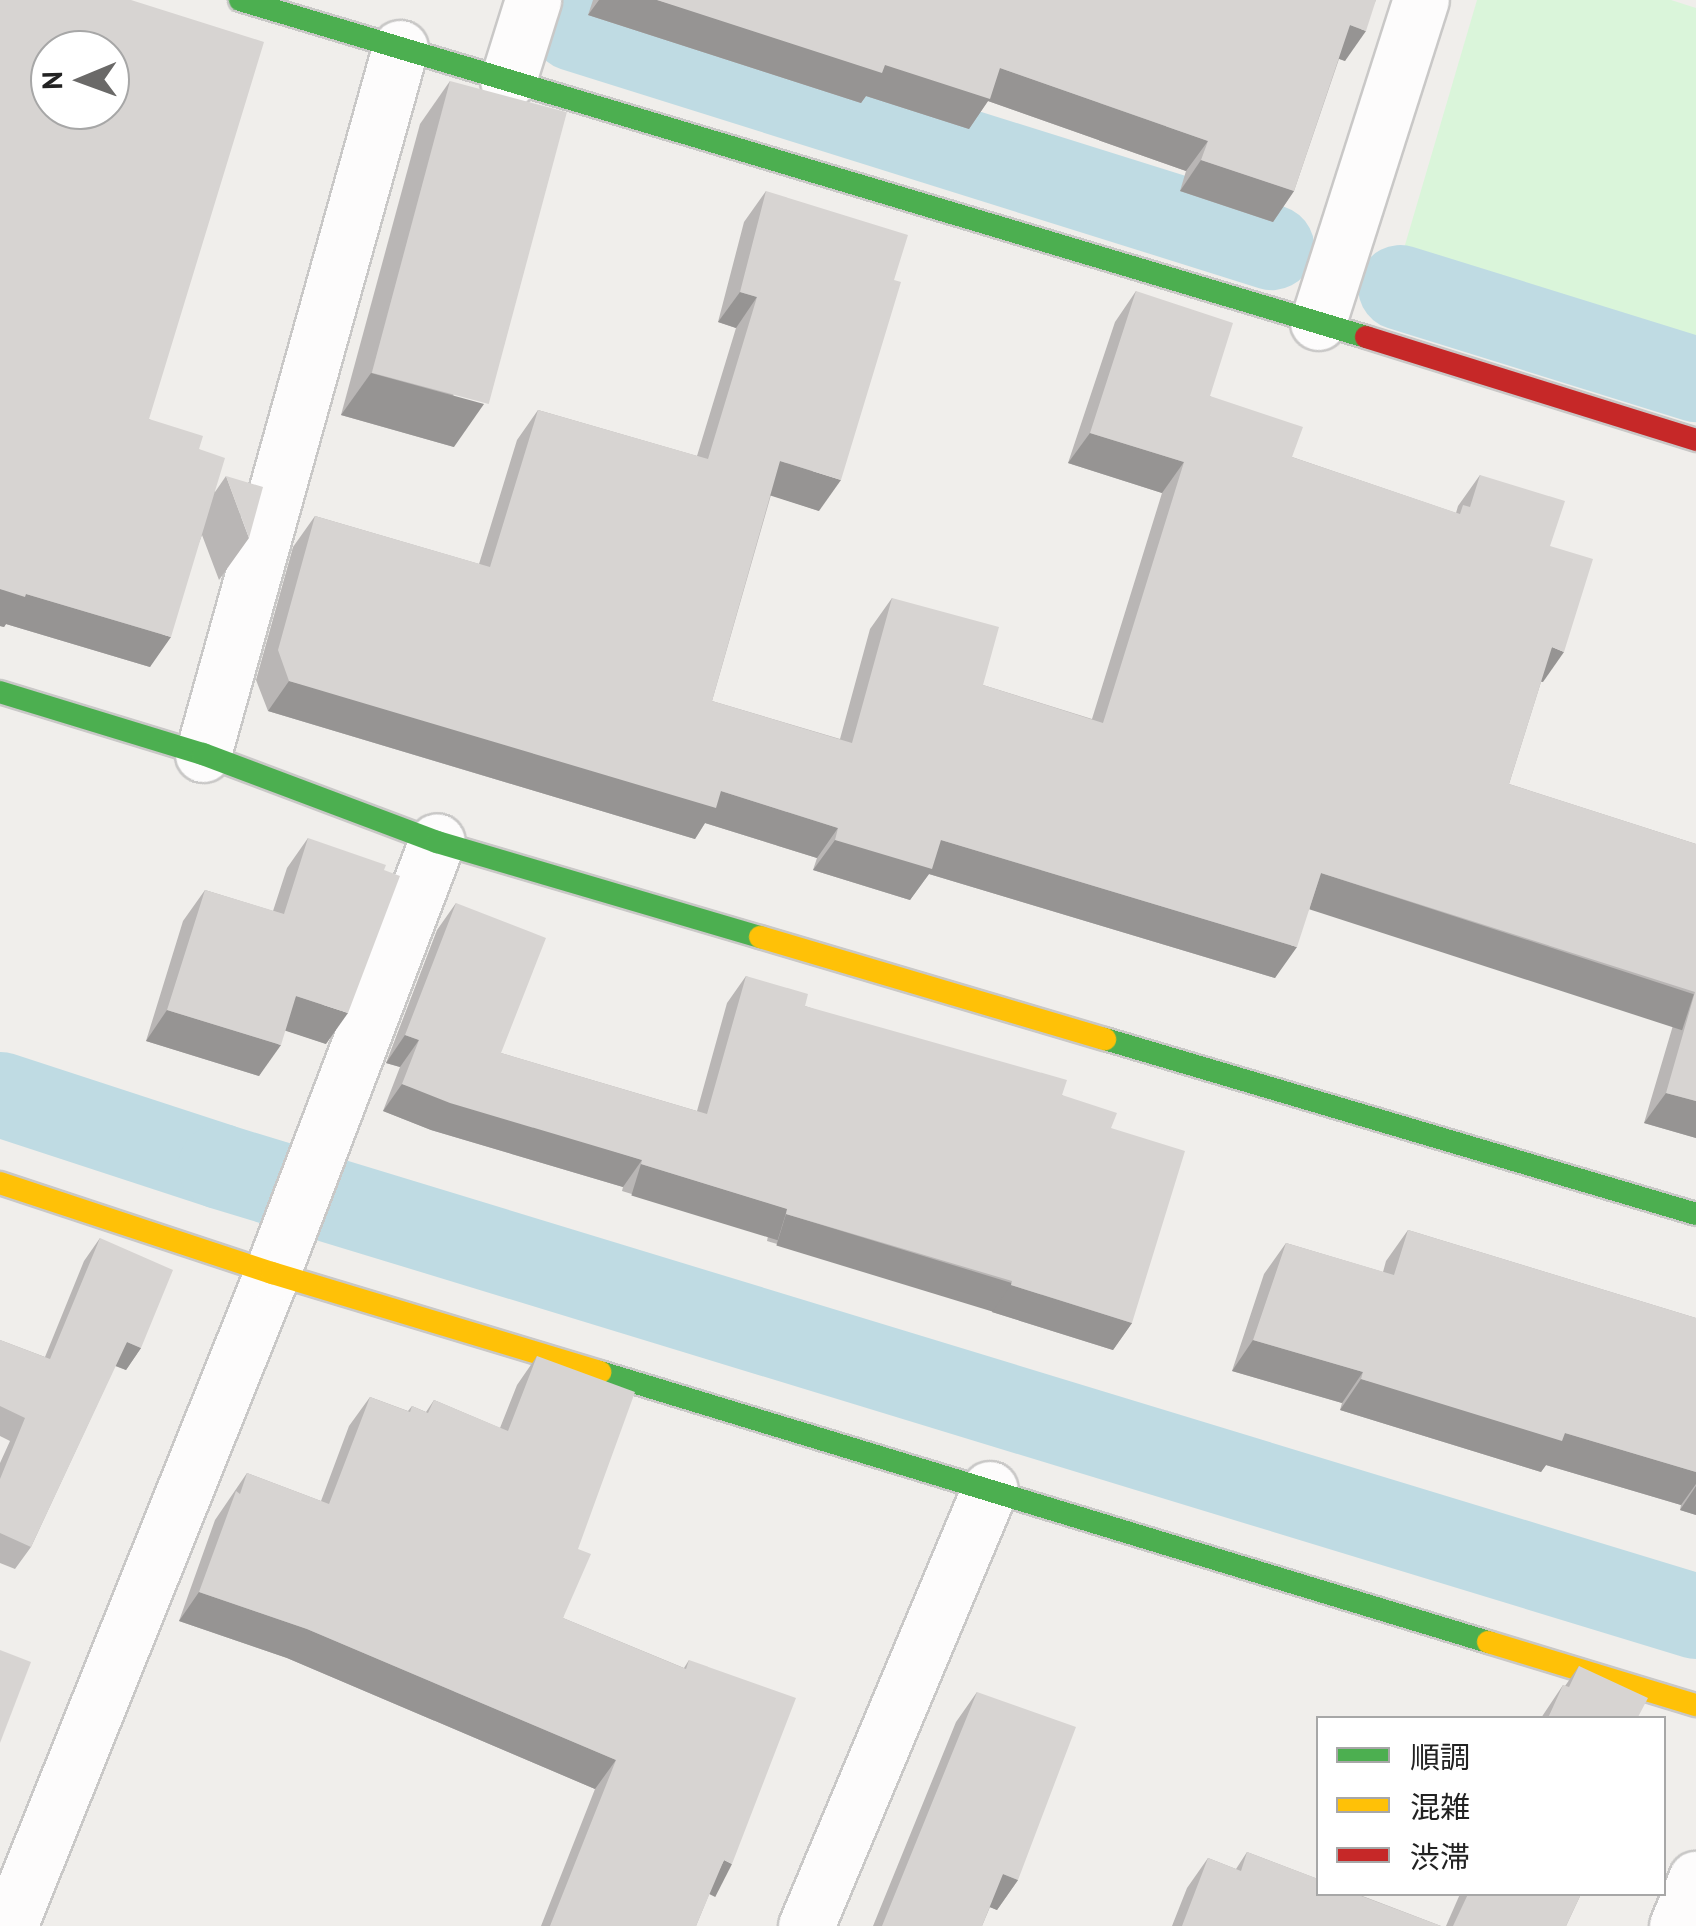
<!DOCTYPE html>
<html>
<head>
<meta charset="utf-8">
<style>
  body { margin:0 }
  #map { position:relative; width:1696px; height:1926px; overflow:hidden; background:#f0eeeb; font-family:"PT Sans","Noto Sans JP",sans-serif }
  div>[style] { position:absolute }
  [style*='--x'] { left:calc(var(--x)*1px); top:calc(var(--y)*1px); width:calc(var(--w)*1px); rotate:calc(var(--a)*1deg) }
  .park>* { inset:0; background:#daf5da }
  .canal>* { height:85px; margin:-42.5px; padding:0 42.5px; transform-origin:42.5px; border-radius:42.5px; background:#bfdbe3 }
  .roads { filter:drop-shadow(2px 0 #c9c8c7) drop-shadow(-2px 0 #c9c8c7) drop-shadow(0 2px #c9c8c7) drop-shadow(0 -2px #c9c8c7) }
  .street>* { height:55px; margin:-27.5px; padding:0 27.5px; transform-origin:27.5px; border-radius:27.5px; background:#fdfcfc }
  .fast>* { height:22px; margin:-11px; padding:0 11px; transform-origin:11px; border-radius:11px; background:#4caf50 }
  .slow>* { height:22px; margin:-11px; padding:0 11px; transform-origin:11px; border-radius:11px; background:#ffc107 }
  .jam>* { height:22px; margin:-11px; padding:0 11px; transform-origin:11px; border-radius:11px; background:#c62828 }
  .wall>* { inset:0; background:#b9b6b5 }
  .shaded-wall>* { inset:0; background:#969493; transform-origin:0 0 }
  .building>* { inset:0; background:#d7d4d2; transform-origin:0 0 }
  span { translate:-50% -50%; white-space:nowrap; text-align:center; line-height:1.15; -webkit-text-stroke:9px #fff; paint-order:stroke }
  .legend { position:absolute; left:1316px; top:1716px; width:350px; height:180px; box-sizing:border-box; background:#fff; border:2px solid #a7a7a7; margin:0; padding:12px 18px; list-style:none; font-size:30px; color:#222 }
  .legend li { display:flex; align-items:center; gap:20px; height:50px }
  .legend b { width:50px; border:2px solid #a7a7a7 }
  .north { position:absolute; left:30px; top:30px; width:100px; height:100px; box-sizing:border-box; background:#fff; border:2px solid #a7a7a7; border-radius:50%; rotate:269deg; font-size:28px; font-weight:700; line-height:40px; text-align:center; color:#222 }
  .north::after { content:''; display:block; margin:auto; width:35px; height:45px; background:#6a6968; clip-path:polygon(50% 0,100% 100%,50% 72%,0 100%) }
</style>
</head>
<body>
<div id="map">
  <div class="park">
    <i style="clip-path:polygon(1477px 0,1671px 0,1696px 8px,1696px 359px,1400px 262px)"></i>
  </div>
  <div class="canal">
    <i style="--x:573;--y:28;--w:732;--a:17.42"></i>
    <i style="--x:1400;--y:287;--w:310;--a:17.3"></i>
    <i style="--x:0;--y:1094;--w:231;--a:18.1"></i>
    <i style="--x:220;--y:1166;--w:1543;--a:16.96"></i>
  </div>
  <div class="roads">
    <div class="street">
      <i style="--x:508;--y:80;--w:84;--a:-72.6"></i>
      <i style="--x:1318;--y:322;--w:338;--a:-72.3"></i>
      <i style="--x:203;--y:754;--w:733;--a:-74.41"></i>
      <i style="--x:9;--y:1926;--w:704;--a:-68.06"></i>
      <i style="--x:272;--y:1273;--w:462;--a:-69.1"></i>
      <i style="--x:806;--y:1926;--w:474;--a:-67.2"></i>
      <i style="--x:1677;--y:1926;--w:51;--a:-68"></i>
    </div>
    <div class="fast">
      <i style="--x:240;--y:0;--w:1175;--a:16.66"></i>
      <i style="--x:0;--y:692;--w:212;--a:17"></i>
      <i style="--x:203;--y:754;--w:250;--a:20.6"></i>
      <i style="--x:437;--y:842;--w:337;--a:16.4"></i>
      <i style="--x:1105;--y:1039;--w:616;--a:16.49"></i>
      <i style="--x:600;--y:1372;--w:928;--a:16.91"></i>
    </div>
    <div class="slow">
      <i style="--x:760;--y:937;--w:360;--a:16.5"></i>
      <i style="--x:0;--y:1183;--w:287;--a:18.3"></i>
      <i style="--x:272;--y:1273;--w:343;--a:16.8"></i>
      <i style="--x:1488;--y:1642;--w:217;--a:16.9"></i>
    </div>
    <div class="jam">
      <i style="--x:1366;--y:337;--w:346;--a:17.3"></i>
    </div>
  </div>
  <div class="wall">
    <i style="clip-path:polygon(0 0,149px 419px,199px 449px,215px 492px,226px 476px,249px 538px,219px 580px,202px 535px,150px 667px,6px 624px,4px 627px,0 626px)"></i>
    <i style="clip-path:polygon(593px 0,1376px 0,1345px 61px,1339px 59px,1294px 191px,1273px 222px,1180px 191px,1186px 171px,988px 101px,969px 129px,866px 96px,861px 103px,588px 15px)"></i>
    <i style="clip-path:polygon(450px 81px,454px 447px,341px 415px,420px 124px)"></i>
    <i style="clip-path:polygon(766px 191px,819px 511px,771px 495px,712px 701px,840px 739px,870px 629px,892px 598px,983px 685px,1092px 719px,1162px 493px,1068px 463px,1115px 322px,1136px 291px,1210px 396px,1292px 457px,1456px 513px,1458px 506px,1480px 475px,1550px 546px,1543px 682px,1541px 682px,1509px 784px,1696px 844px,1696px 1138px,1644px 1123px,1674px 1022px,1310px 907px,1275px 978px,929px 874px,910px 900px,813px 870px,817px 858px,705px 823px,695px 839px,268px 711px,256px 680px,293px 547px,315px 516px,479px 564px,517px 440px,538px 410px,697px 456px,736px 328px,718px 322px,744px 222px)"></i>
    <i style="clip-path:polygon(308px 838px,326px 1044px,285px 1030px,259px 1076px,146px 1041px,183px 921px,205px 890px,273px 911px,287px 868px)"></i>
    <i style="clip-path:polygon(456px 903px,501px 1053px,697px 1111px,727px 1003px,746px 976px,805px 1006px,1062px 1095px,1111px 1128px,1132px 1323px,1113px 1350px,992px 1312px,993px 1308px,767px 1241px,768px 1236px,622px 1191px,623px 1187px,431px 1130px,383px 1111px,400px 1067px,386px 1063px,437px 930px)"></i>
    <i style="clip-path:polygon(1408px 1230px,1696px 1318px,1696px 1515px,1680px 1510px,1681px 1505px,1546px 1465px,1541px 1472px,1340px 1410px,1342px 1403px,1232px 1371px,1264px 1274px,1286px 1243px,1383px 1272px,1386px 1261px)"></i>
    <i style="clip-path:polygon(100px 1238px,141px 1348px,126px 1370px,115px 1366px,31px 1547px,15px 1569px,0 1563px,0 1463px,10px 1441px,0 1436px,0 1340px,45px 1357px,84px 1261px)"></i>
    <i style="clip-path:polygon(537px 1356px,578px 1549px,563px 1618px,684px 1668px,689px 1660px,712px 1893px,710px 1892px,696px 1926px,541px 1926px,595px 1789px,287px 1658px,179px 1621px,215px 1520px,247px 1473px,321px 1501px,349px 1426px,370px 1397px,408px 1411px,412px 1406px,426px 1412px,434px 1400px,500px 1428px,517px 1385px)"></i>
    <i style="clip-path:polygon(1579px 1666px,1638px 1717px,1641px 1718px,1541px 1718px,1563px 1685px,1565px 1686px)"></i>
    <i style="clip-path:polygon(977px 1692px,1018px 1880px,997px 1910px,990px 1907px,982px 1926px,873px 1926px,956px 1722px)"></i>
    <i style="clip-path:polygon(1247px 1852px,1441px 1926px,1172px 1926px,1187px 1888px,1208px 1858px,1236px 1869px)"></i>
    <i style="clip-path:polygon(1460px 1894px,1581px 1894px,1566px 1926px,1446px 1926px)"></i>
  </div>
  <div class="shaded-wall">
    <i style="clip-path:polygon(599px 0,657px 0,885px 65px,1000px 68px,1208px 141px,1186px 171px,988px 101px,969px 129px,866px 96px,861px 103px,588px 15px)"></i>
    <i style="clip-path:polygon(1350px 25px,1366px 31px,1345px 61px,1329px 55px)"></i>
    <i style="clip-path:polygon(1201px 160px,1294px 191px,1273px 222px,1180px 191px)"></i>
    <i style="clip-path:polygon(740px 292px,757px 297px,736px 328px,718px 322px)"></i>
    <i style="clip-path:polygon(371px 373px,484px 404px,454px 447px,341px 415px)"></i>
    <i style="clip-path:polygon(1090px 433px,1184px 462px,1162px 493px,1068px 463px)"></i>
    <i style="clip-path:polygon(780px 461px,841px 480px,819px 511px,759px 492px)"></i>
    <i style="clip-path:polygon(0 589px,26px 594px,171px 637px,150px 667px,6px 624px,4px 627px,0 626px)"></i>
    <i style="clip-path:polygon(1552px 647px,1564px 652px,1543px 682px,1531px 678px)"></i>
    <i style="clip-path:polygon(289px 681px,721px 791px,838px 828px,817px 858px,705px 823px,695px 839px,268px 711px)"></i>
    <i style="clip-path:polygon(835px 840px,941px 840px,1297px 947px,1275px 978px,929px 874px,910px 900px,813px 870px)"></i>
    <i style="left:1321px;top:873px;width:392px;height:38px;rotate:18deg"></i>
    <i style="clip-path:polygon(296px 996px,348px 1013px,326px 1044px,274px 1027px)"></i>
    <i style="clip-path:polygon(167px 1010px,281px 1045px,259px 1076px,146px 1041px)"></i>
    <i style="clip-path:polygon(405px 1035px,419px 1040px,400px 1067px,386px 1063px)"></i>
    <i style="clip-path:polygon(402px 1084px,642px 1160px,623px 1187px,431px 1130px,383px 1111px)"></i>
    <i style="clip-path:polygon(1666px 1093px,1696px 1101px,1696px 1138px,1644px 1123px)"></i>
    <i style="left:641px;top:1164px;width:153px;height:33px;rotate:17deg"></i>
    <i style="left:786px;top:1214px;width:236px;height:33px;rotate:17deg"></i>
    <i style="clip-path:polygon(1011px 1285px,1132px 1323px,1113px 1350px,992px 1312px)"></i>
    <i style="clip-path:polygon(1253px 1340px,1363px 1372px,1342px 1403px,1232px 1371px)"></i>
    <i style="clip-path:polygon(127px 1342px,141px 1348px,126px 1370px,111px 1364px)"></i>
    <i style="clip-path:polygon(1361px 1379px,1565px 1433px,1696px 1472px,1696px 1484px,1681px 1505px,1546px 1465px,1541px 1472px,1340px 1410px)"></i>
    <i style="clip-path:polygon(1696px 1486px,1696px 1515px,1680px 1510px)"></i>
    <i style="clip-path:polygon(199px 1592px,307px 1629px,616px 1760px,595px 1789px,287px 1658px,179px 1621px)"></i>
    <i style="left:724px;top:1860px;width:9px;height:37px;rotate:27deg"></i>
    <i style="clip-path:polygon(1003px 1874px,1018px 1880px,997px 1910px,982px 1904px)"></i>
  </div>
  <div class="building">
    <i style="clip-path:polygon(evenodd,0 0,131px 0,264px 42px,149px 419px,203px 436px,199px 449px,225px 458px,171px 637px,26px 594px,25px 597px,0 589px,0 0,50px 50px,110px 50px,110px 110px,50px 110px,50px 50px)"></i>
    <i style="clip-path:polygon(657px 0,1376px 0,1366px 31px,1350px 25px,1294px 191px,1201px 160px,1208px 141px,1000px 68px,990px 99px,885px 65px,882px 73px)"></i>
    <i style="left:450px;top:81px;width:121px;height:302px;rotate:15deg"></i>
    <i style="clip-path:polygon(766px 191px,908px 235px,894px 280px,901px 282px,841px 480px,780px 461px,712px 701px,852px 743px,892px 598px,999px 627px,983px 685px,1103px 723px,1184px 462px,1090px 433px,1136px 291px,1233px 323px,1210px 396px,1303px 427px,1292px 457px,1460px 514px,1463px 505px,1470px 507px,1480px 475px,1565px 501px,1550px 546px,1593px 559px,1564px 652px,1552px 647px,1509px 784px,1696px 844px,1696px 1101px,1666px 1093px,1695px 992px,1321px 873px,1297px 947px,941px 840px,932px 869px,835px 840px,838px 828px,721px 791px,716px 808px,289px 681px,278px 650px,315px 516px,490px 567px,538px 410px,708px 459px,757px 297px,740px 292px)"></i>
    <i style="clip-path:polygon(226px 476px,263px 487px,249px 538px)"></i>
    <i style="clip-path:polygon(308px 838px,386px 865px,384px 870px,400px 876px,348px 1013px,296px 996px,281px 1045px,167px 1010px,205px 890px,284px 914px)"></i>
    <i style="clip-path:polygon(456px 903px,546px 938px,501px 1053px,707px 1114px,746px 976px,808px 994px,805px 1006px,1067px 1080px,1062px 1095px,1117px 1113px,1111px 1128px,1185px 1151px,1132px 1323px,1011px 1285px,1012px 1281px,786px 1214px,787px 1209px,641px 1164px,642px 1160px,450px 1103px,402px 1084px,419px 1040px,405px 1035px)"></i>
    <i style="clip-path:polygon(1408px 1230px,1696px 1318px,1696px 1472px,1565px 1433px,1562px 1441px,1361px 1379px,1363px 1372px,1253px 1340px,1286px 1243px,1394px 1275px)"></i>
    <i style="clip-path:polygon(100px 1238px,173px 1270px,141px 1348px,127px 1342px,31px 1547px,0 1533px,0 1479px,25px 1418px,0 1406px,0 1340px,50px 1359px)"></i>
    <i style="clip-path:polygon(537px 1356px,635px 1392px,578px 1549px,591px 1554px,563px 1618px,686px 1669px,689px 1660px,796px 1698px,732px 1864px,724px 1860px,696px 1926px,550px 1926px,616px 1760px,307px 1629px,199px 1592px,236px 1491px,240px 1494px,247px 1473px,329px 1504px,370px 1397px,410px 1412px,412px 1406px,428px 1413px,434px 1400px,508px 1431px)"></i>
    <i style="clip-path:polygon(0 1650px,31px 1662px,0 1743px)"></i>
    <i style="clip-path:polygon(1579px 1666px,1648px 1698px,1638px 1717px,1641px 1718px,1548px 1718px,1563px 1685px,1569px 1687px)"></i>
    <i style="clip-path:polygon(977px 1692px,1076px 1727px,1018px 1880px,1003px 1874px,982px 1926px,882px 1926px)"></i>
    <i style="clip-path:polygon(1247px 1852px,1318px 1879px,1318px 1894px,1356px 1894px,1441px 1926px,1182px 1926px,1208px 1858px,1241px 1871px)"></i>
    <i style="clip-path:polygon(1468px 1894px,1581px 1894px,1566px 1926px,1453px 1926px)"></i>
  </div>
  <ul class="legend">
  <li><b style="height:12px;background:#4caf50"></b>順調</li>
  <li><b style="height:12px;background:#ffc107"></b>混雑</li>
  <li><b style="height:12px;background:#c62828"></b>渋滞</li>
  </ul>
  <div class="north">N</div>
</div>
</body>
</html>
